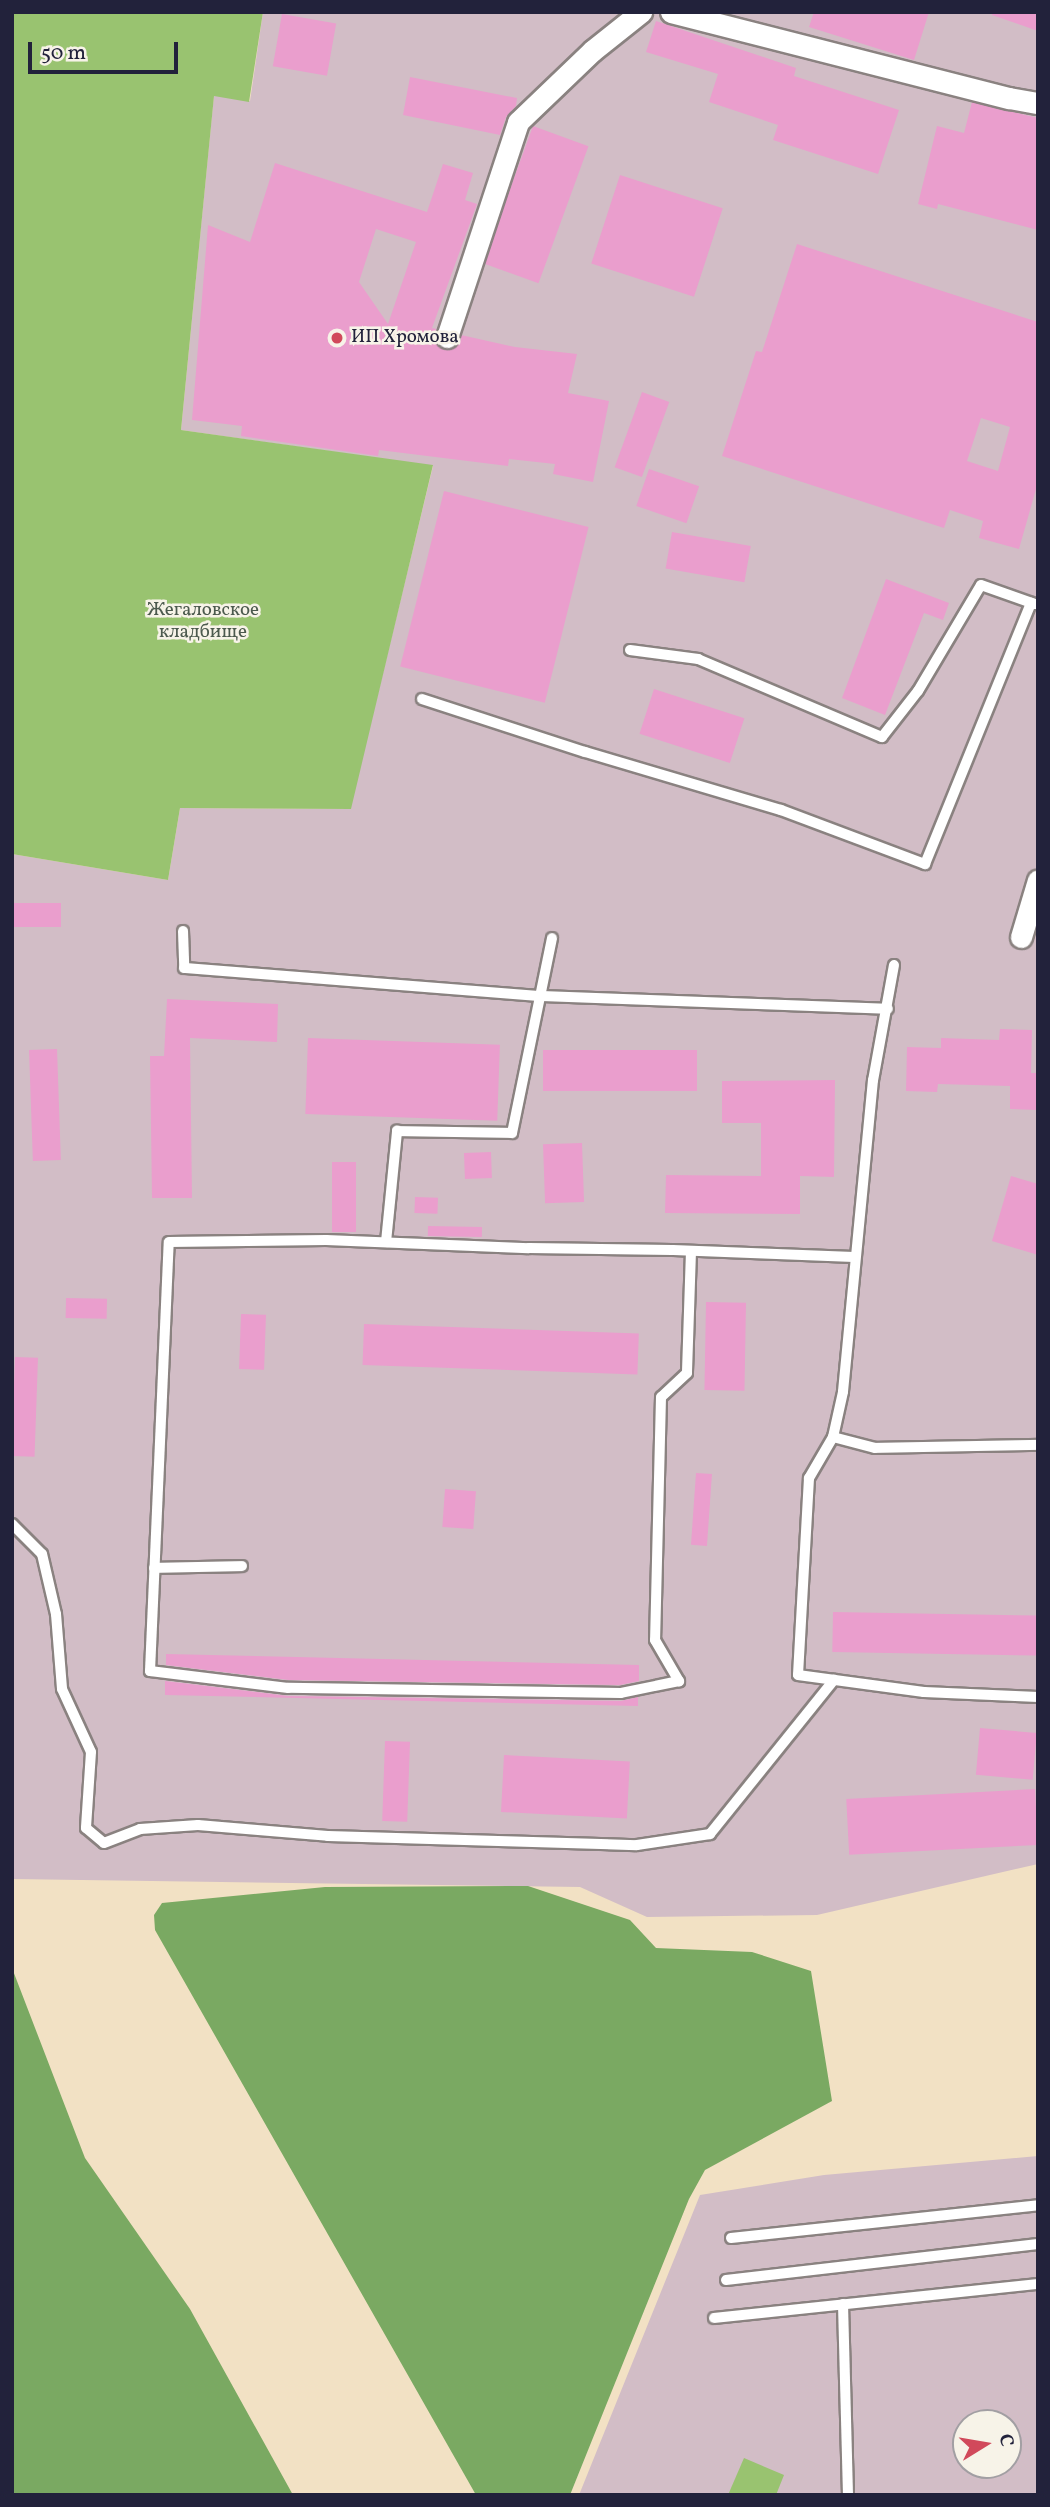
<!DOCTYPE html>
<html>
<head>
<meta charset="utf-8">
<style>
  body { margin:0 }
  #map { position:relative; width:1050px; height:2507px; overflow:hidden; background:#f2e1c4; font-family:Vollkorn,serif }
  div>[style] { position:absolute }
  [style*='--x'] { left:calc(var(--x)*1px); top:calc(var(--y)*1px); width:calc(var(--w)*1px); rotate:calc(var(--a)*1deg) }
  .industrial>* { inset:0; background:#d2bdc6 }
  .green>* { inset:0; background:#99c370 }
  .forest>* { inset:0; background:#7aa962 }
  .building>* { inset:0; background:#ea9ecd; transform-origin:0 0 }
  .roads { filter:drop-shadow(2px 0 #8a8280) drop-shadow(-2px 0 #8a8280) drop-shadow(0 2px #8a8280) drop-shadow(0 -2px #8a8280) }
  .lane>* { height:10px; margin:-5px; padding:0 5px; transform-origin:5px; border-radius:5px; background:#fff }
  .street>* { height:21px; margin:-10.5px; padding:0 10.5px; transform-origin:10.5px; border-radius:10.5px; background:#fff }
  .dots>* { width:19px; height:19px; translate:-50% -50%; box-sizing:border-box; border:4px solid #f7f3e8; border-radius:50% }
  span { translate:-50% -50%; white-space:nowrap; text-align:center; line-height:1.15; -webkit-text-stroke:5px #f7f3e8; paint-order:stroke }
  .poi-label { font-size:19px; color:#22223b }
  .left { translate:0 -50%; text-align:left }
  .park-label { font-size:19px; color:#4c5a4e }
  .frame { position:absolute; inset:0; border:14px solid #22223b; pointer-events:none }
  .north { position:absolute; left:952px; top:2409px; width:70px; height:70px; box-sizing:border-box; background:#f7f3e8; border:2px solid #a29fa3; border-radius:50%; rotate:79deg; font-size:19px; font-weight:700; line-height:28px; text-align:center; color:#22223b }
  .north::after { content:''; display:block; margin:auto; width:24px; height:32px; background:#d1495b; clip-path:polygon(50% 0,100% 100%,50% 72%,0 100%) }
  .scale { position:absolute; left:28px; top:42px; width:150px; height:32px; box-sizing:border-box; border:4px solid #22223b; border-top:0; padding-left:9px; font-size:21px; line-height:24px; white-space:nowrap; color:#22223b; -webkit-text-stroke:5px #f7f3e8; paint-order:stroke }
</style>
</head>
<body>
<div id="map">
  <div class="industrial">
    <i style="clip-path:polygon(263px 12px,1038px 12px,1038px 1864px,817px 1915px,647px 1917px,580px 1887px,12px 1879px,12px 854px,168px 880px,180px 808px,350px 809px,433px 466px,181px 430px,214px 95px,250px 101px)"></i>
    <i style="clip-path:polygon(evenodd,1038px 2156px,1038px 2495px,579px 2495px,700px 2195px,824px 2175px,1038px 2156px,966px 2423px,1008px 2423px,1008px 2465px,966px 2465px,966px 2423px)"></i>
  </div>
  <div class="green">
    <i style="clip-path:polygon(12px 12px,263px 12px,249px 102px,214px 96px,181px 430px,433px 465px,351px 809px,180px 808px,168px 880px,12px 854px)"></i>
    <i style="clip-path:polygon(744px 2458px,784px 2475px,776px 2495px,728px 2495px)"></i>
  </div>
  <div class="forest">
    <i style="clip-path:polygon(528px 1886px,630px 1920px,656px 1948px,752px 1952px,811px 1971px,832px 2101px,705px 2170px,689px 2199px,570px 2495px,476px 2495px,155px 1930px,154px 1915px,162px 1903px,325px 1887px)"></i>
    <i style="clip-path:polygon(12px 1968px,85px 2158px,190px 2309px,293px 2495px,12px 2495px)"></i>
  </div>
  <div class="building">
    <i style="clip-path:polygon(814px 12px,929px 12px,914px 60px,809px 27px)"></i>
    <i style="clip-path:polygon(992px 12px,1038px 12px,1038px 31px,992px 15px)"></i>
    <i style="left:282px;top:14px;width:55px;height:53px;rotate:10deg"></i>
    <i style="clip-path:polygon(656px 21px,796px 68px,794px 76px,899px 110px,878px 174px,773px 140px,778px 125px,709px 102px,718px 74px,646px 52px)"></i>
    <i style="clip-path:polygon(410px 77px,517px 98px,516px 106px,506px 117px,500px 135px,403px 115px)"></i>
    <i style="clip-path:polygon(972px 102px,1038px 118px,1038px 230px,938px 204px,937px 209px,918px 204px,937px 126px,964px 133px)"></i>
    <i style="left:533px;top:126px;width:59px;height:146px;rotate:20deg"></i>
    <i style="clip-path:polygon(evenodd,275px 163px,427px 212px,443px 164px,473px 173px,465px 200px,477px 204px,432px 328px,436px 329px,434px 340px,444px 350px,455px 347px,461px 335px,515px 347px,577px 354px,568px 393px,609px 401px,593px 482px,553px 474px,555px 464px,509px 459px,508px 466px,379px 450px,378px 456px,241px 436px,242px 426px,192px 420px,208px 225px,250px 242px,275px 163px,376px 229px,416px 242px,388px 324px,359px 282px,376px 229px)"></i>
    <i style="left:620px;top:175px;width:108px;height:93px;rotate:18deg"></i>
    <i style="clip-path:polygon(evenodd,797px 244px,1038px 322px,1038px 482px,1019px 549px,979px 538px,983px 521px,950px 510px,944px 528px,722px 456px,756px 351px,762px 352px,797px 244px,981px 418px,1010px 427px,998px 471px,967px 461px,981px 418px)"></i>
    <i style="left:642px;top:392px;width:29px;height:80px;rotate:20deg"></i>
    <i style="left:649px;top:469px;width:53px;height:39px;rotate:19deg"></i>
    <i style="left:444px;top:491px;width:149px;height:181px;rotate:14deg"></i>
    <i style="left:672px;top:532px;width:80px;height:37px;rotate:10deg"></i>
    <i style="clip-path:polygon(886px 579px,949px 603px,943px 620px,924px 613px,885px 715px,842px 698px)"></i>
    <i style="left:654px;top:689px;width:95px;height:47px;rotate:18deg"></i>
    <i style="left:61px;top:903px;width:24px;height:49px;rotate:90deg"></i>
    <i style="clip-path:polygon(167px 999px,278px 1004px,277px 1042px,190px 1038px,192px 1198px,152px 1198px,150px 1056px,164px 1056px)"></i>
    <i style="clip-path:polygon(1000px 1029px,1032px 1030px,1031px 1073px,1038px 1073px,1038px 1110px,1010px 1109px,1010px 1086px,938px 1084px,937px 1092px,906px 1091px,907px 1047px,941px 1048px,941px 1038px,999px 1040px)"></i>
    <i style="left:308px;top:1038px;width:192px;height:76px;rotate:2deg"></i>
    <i style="left:57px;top:1049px;width:111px;height:28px;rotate:88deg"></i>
    <i style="left:543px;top:1050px;width:154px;height:41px"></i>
    <i style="clip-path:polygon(835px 1080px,834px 1177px,800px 1176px,800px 1214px,665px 1213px,666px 1175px,761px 1176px,761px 1123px,722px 1123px,722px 1081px)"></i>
    <i style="left:582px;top:1143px;width:59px;height:39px;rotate:88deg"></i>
    <i style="left:491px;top:1152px;width:26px;height:27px;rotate:88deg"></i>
    <i style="left:332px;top:1162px;width:24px;height:70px"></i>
    <i style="clip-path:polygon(1011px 1176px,1038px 1184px,1038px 1255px,992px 1241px)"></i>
    <i style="left:415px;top:1197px;width:23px;height:16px;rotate:2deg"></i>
    <i style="left:428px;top:1226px;width:54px;height:10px;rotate:1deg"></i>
    <i style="left:66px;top:1298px;width:41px;height:20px;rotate:1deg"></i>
    <i style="left:706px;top:1302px;width:40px;height:88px;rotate:1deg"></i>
    <i style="left:241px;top:1314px;width:25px;height:55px;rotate:2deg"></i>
    <i style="left:364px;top:1324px;width:275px;height:41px;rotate:2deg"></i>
    <i style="left:15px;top:1357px;width:23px;height:99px;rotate:2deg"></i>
    <i style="left:696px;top:1473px;width:16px;height:72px;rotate:4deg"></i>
    <i style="left:445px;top:1489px;width:31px;height:38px;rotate:4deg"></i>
    <i style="left:833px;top:1612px;width:205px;height:40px;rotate:1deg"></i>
    <i style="clip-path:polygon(166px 1654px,639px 1665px,639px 1681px,620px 1685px,289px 1680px,166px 1665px)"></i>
    <i style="clip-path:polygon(165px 1681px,288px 1696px,621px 1701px,638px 1697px,638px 1706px,165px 1695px)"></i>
    <i style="left:980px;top:1728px;width:57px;height:47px;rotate:5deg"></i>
    <i style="left:385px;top:1741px;width:25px;height:80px;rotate:2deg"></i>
    <i style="left:504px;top:1755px;width:126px;height:57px;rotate:3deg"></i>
    <i style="left:1035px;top:1789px;width:56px;height:189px;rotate:87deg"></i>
  </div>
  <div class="roads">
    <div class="lane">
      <i style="--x:630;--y:650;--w:69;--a:7.5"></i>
      <i style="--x:698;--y:659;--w:200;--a:23"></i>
      <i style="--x:882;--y:737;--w:58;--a:-52"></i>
      <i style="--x:918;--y:691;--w:123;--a:-59.3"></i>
      <i style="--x:981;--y:585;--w:57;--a:19.4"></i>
      <i style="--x:422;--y:699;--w:171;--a:18"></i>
      <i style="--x:585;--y:752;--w:204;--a:16.5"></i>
      <i style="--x:781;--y:810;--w:154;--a:20.6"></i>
      <i style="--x:925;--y:864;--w:282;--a:-67.9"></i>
      <i style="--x:183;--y:931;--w:37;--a:88"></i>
      <i style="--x:184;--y:968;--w:357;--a:4.5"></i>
      <i style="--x:540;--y:996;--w:348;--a:2.1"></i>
      <i style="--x:894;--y:965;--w:117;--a:100.3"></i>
      <i style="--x:873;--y:1080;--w:313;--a:95.5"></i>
      <i style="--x:843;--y:1392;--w:46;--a:102.5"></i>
      <i style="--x:833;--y:1437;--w:48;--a:120.3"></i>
      <i style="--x:809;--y:1478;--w:197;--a:93.2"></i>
      <i style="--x:798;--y:1675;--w:127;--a:7.7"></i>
      <i style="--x:924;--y:1692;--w:114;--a:2.5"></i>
      <i style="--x:386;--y:1242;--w:112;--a:-84.3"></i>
      <i style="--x:397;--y:1131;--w:115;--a:1"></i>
      <i style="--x:512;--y:1133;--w:199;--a:-78.4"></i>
      <i style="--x:691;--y:1251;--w:122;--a:91.9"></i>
      <i style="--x:687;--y:1373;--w:35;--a:137"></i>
      <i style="--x:661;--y:1397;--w:243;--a:91.4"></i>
      <i style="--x:655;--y:1640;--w:48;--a:59.7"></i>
      <i style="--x:679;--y:1681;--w:59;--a:168.3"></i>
      <i style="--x:621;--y:1693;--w:333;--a:-179.1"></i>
      <i style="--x:288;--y:1688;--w:139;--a:-173"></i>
      <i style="--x:150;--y:1671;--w:429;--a:-87.5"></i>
      <i style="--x:169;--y:1242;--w:157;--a:-0.7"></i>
      <i style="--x:326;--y:1240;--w:203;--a:2.3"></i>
      <i style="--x:529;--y:1248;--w:143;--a:0.8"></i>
      <i style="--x:672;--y:1250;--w:182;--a:2.2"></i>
      <i style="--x:833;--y:1437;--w:43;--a:14.7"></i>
      <i style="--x:875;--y:1448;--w:163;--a:-1.1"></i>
      <i style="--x:12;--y:1524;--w:42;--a:45"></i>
      <i style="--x:42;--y:1554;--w:62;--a:76.9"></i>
      <i style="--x:56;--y:1614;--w:75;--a:85.4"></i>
      <i style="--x:62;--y:1689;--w:69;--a:65.3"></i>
      <i style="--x:91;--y:1752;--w:76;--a:93.8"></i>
      <i style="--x:86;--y:1828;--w:23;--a:40"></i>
      <i style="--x:104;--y:1843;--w:39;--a:-21"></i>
      <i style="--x:140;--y:1829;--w:58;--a:-3.9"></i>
      <i style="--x:198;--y:1825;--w:130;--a:4.8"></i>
      <i style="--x:328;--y:1836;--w:309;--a:1.7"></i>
      <i style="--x:637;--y:1845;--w:74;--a:-8.6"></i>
      <i style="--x:710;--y:1834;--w:198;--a:-51.2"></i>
      <i style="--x:154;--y:1568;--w:88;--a:-1.3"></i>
      <i style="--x:731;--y:2238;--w:309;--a:-6.1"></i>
      <i style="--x:726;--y:2280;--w:314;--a:-6.6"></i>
      <i style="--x:843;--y:2304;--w:191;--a:88.5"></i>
      <i style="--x:714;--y:2318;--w:326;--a:-6"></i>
    </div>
    <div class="street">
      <i style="--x:671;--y:12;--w:349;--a:14.3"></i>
      <i style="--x:1009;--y:98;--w:29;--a:10"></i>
      <i style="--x:447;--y:337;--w:226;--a:-71.7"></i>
      <i style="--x:518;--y:122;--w:103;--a:-43.8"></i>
      <i style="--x:592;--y:51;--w:63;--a:-38.5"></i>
      <i style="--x:1021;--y:937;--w:59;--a:-73.4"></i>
    </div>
  </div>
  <div class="dots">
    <i style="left:337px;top:338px;background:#d1495b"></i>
  </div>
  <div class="poi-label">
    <span class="left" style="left:351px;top:338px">ИП Хромова</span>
  </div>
  <div class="park-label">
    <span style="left:203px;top:622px">Жегаловское<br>кладбище</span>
  </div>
  <div class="frame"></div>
  <div class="north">С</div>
  <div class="scale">50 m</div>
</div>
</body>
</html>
